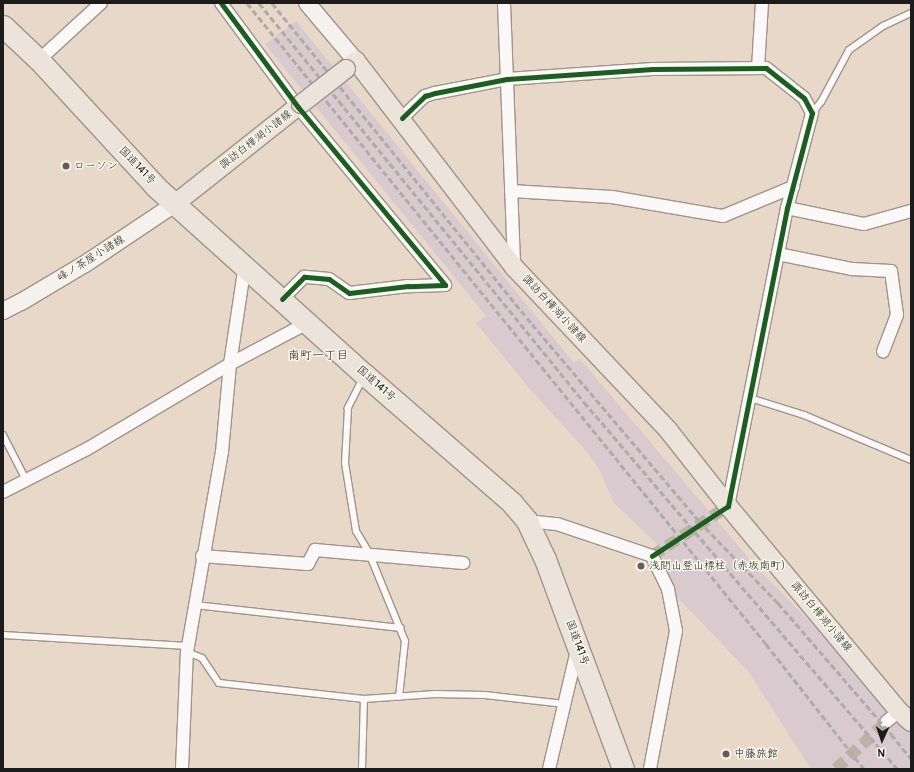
<!DOCTYPE html>
<html>
<head>
<meta charset="utf-8">
<style>
  body { margin:0 }
  #map { position:relative; width:914px; height:772px; overflow:hidden; background:#e7d8c8; font-family:Pangolin,"Klee One",sans-serif }
  div>[style] { position:absolute }
  [style*='--x'] { left:calc(var(--x)*1px); top:calc(var(--y)*1px); width:calc(var(--w)*1px); rotate:calc(var(--a)*1deg) }
  .industrial>* { inset:0; background:#d8cacf }
  .street-tunnel>* { height:12px; margin-top:-6px; transform-origin:0; background:repeating-linear-gradient(90deg,#beb2a6 0 12px,transparent 0 18px) }
  .roads { filter:drop-shadow(1px 0 #9e958c) drop-shadow(-1px 0 #9e958c) drop-shadow(0 1px #9e958c) drop-shadow(0 -1px #9e958c) }
  .lane>* { height:6px; margin:-3px; padding:0 3px; transform-origin:3px; border-radius:3px; background:#fbf9f7 }
  .street>* { height:12px; margin:-6px; padding:0 6px; transform-origin:6px; border-radius:6px; background:#fbf9f7 }
  .secondary>* { height:16px; margin:-8px; padding:0 8px; transform-origin:8px; border-radius:8px; background:#f5f1ec }
  .primary>* { height:18px; margin:-9px; padding:0 9px; transform-origin:9px; border-radius:9px; background:#ece3da }
  .highway>* { height:21px; margin:-10.5px; padding:0 10.5px; transform-origin:10.5px; border-radius:10.5px; background:#ece3da }
  .rail>* { height:3px; margin-top:-1.5px; transform-origin:0; background:repeating-linear-gradient(90deg,#aeaca9 0 6px,transparent 0 9px) }
  .bridges { filter:drop-shadow(1px 0 #9e958c) drop-shadow(-1px 0 #9e958c) drop-shadow(0 1px #9e958c) drop-shadow(0 -1px #9e958c) }
  .primary-bridge>* { height:18px; margin:-9px; padding:0 9px; transform-origin:9px; border-radius:9px; background:#ece3da }
  .cycleway>* { height:5px; margin:-2.5px; padding:0 2.5px; transform-origin:2.5px; border-radius:2.5px; background:#1b5e20 }
  .dots>* { width:11px; height:11px; translate:-50% -50%; box-sizing:border-box; border:2px solid #fbf7ec; border-radius:50% }
  span { translate:-50% -50%; white-space:nowrap; text-align:center; line-height:1.15; -webkit-text-stroke:3px #fbf7ec; paint-order:stroke }
  .street-label { font-size:11px; color:#1c1c1c }
  .poi-label { font-size:11px; color:#1c1c1c }
  .left { translate:0 -50%; text-align:left }
  .neighbourhood-label { font-size:12px; color:#1c1c1c }
  .frame { position:absolute; inset:0; border:4px solid #1c1c1c; pointer-events:none }
  .north { position:absolute; left:862px; top:720px; width:40px; height:40px; -webkit-text-stroke:3px #fbf7ec; paint-order:stroke; rotate:183deg; font-size:11px; font-weight:700; line-height:16px; text-align:center; color:#1c1c1c }
  .north::after { content:''; display:block; margin:auto; width:14px; height:18px; background:#1c1c1c; clip-path:polygon(50% 0,100% 100%,50% 72%,0 100%) }
</style>
</head>
<body>
<div id="map">
  <div class="industrial">
    <i style="clip-path:polygon(296px 21px,574px 363px,580px 359px,757px 568px,869px 681px,904px 720px,911px 731px,911px 769px,811px 769px,748px 671px,678px 598px,656px 543px,614px 503px,600px 471px,588px 453px,529px 388px,476px 323px,486px 316px,265px 44px)"></i>
  </div>
  <div class="street-tunnel">
    <i style="--x:652;--y:556;--w:87;--a:-33.3"></i>
    <i style="--x:836;--y:769;--w:69;--a:-43.2"></i>
  </div>
  <div class="roads">
    <div class="lane">
      <i style="--x:812;--y:113;--w:14;--a:-51"></i>
      <i style="--x:821;--y:102;--w:59;--a:-61.7"></i>
      <i style="--x:849;--y:50;--w:42;--a:-35.2"></i>
      <i style="--x:883;--y:26;--w:31;--a:-25"></i>
      <i style="--x:363;--y:378;--w:34;--a:117"></i>
      <i style="--x:348;--y:408;--w:55;--a:93.1"></i>
      <i style="--x:345;--y:463;--w:69;--a:80.8"></i>
      <i style="--x:356;--y:531;--w:26;--a:59"></i>
      <i style="--x:369;--y:553;--w:95;--a:67.8"></i>
      <i style="--x:405;--y:641;--w:56;--a:96.1"></i>
      <i style="--x:750;--y:398;--w:57;--a:17.5"></i>
      <i style="--x:804;--y:415;--w:116;--a:22.8"></i>
      <i style="--x:3;--y:435;--w:51;--a:62.9"></i>
      <i style="--x:195;--y:605;--w:207;--a:6.4"></i>
      <i style="--x:3;--y:635;--w:185;--a:3.4"></i>
      <i style="--x:187;--y:652;--w:16;--a:22"></i>
      <i style="--x:202;--y:658;--w:30;--a:56"></i>
      <i style="--x:219;--y:683;--w:146;--a:6.3"></i>
      <i style="--x:364;--y:699;--w:71;--a:-4"></i>
      <i style="--x:435;--y:694;--w:50;--a:1.1"></i>
      <i style="--x:485;--y:695;--w:80;--a:6.5"></i>
      <i style="--x:362;--y:769;--w:70;--a:-88.4"></i>
    </div>
    <div class="street">
      <i style="--x:221;--y:3;--w:129;--a:53.5"></i>
      <i style="--x:298;--y:107;--w:231;--a:50.4"></i>
      <i style="--x:445;--y:285;--w:37;--a:178"></i>
      <i style="--x:408;--y:286;--w:59;--a:173.2"></i>
      <i style="--x:349;--y:293;--w:24;--a:-145"></i>
      <i style="--x:329;--y:279;--w:25;--a:-175"></i>
      <i style="--x:304;--y:277;--w:31;--a:135"></i>
      <i style="--x:504;--y:3;--w:264;--a:87.8"></i>
      <i style="--x:39;--y:60;--w:84;--a:-42.6"></i>
      <i style="--x:758;--y:68;--w:65;--a:-86.5"></i>
      <i style="--x:402;--y:118;--w:32;--a:-44"></i>
      <i style="--x:425;--y:96;--w:10;--a:-17"></i>
      <i style="--x:435;--y:93;--w:73;--a:-11"></i>
      <i style="--x:507;--y:79;--w:146;--a:-3.9"></i>
      <i style="--x:653;--y:69;--w:113;--a:-0.5"></i>
      <i style="--x:766;--y:68;--w:48;--a:38.3"></i>
      <i style="--x:804;--y:98;--w:17;--a:62"></i>
      <i style="--x:812;--y:113;--w:98;--a:104.7"></i>
      <i style="--x:787;--y:208;--w:304;--a:101.2"></i>
      <i style="--x:728;--y:506;--w:4;--a:146"></i>
      <i style="--x:511;--y:191;--w:101;--a:3.4"></i>
      <i style="--x:612;--y:197;--w:113;--a:9.7"></i>
      <i style="--x:723;--y:216;--w:76;--a:-22.5"></i>
      <i style="--x:787;--y:208;--w:79;--a:11.7"></i>
      <i style="--x:864;--y:224;--w:49;--a:-15.5"></i>
      <i style="--x:778;--y:254;--w:76;--a:11.5"></i>
      <i style="--x:852;--y:269;--w:39;--a:3"></i>
      <i style="--x:891;--y:271;--w:44;--a:82.2"></i>
      <i style="--x:897;--y:315;--w:39;--a:111"></i>
      <i style="--x:3;--y:492;--w:94;--a:-27.1"></i>
      <i style="--x:87;--y:449;--w:166;--a:-30.7"></i>
      <i style="--x:230;--y:364;--w:87;--a:-28"></i>
      <i style="--x:527;--y:521;--w:30;--a:6"></i>
      <i style="--x:557;--y:524;--w:100;--a:18.6"></i>
      <i style="--x:652;--y:556;--w:37;--a:64"></i>
      <i style="--x:668;--y:589;--w:43;--a:79.2"></i>
      <i style="--x:676;--y:631;--w:140;--a:100.7"></i>
      <i style="--x:202;--y:556;--w:106;--a:4.3"></i>
      <i style="--x:308;--y:564;--w:16;--a:-63"></i>
      <i style="--x:315;--y:550;--w:149;--a:5"></i>
      <i style="--x:886;--y:722;--w:17;--a:-40"></i>
      <i style="--x:182;--y:769;--w:117;--a:-87.6"></i>
      <i style="--x:187;--y:652;--w:203;--a:-80.1"></i>
      <i style="--x:222;--y:452;--w:88;--a:-84.8"></i>
      <i style="--x:230;--y:364;--w:100;--a:-81.4"></i>
      <i style="--x:549;--y:769;--w:121;--a:-76.7"></i>
    </div>
    <div class="secondary">
      <i style="--x:307;--y:3;--w:76;--a:49.8"></i>
      <i style="--x:3;--y:311;--w:20;--a:-27"></i>
      <i style="--x:21;--y:302;--w:74;--a:-30.7"></i>
      <i style="--x:85;--y:264;--w:110;--a:-33.8"></i>
    </div>
    <div class="primary">
      <i style="--x:346;--y:69;--w:13;--a:-39"></i>
      <i style="--x:356;--y:61;--w:260;--a:52.5"></i>
      <i style="--x:514;--y:267;--w:224;--a:46.6"></i>
      <i style="--x:668;--y:430;--w:97;--a:51.7"></i>
      <i style="--x:728;--y:506;--w:267;--a:50.2"></i>
      <i style="--x:899;--y:711;--w:16;--a:43"></i>
      <i style="--x:176;--y:203;--w:159;--a:-38.4"></i>
    </div>
    <div class="highway">
      <i style="--x:3;--y:26;--w:50;--a:43.4"></i>
      <i style="--x:39;--y:60;--w:173;--a:47.3"></i>
      <i style="--x:156;--y:187;--w:281;--a:42"></i>
      <i style="--x:365;--y:375;--w:195;--a:41"></i>
      <i style="--x:512;--y:503;--w:23;--a:50"></i>
      <i style="--x:527;--y:521;--w:42;--a:64.7"></i>
      <i style="--x:545;--y:559;--w:224;--a:69.6"></i>
    </div>
  </div>
  <div class="rail">
    <i style="--x:247;--y:3;--w:825;--a:51"></i>
    <i style="--x:766;--y:644;--w:159;--a:51.9"></i>
    <i style="--x:259;--y:3;--w:515;--a:50.84"></i>
    <i style="--x:584;--y:402;--w:483;--a:49.5"></i>
    <i style="--x:272;--y:3;--w:413;--a:51"></i>
    <i style="--x:532;--y:324;--w:258;--a:49.7"></i>
    <i style="--x:699;--y:521;--w:114;--a:46.1"></i>
    <i style="--x:778;--y:603;--w:173;--a:49.2"></i>
    <i style="--x:891;--y:734;--w:32;--a:51"></i>
  </div>
  <div class="bridges">
    <div class="primary-bridge">
      <i style="--x:301;--y:104;--w:57;--a:-37.9"></i>
    </div>
  </div>
  <div class="cycleway">
    <i style="--x:221;--y:3;--w:129;--a:53.5"></i>
    <i style="--x:298;--y:107;--w:231;--a:50.4"></i>
    <i style="--x:445;--y:285;--w:37;--a:178"></i>
    <i style="--x:408;--y:286;--w:59;--a:173.2"></i>
    <i style="--x:349;--y:293;--w:24;--a:-145"></i>
    <i style="--x:329;--y:279;--w:25;--a:-175"></i>
    <i style="--x:304;--y:277;--w:31;--a:135"></i>
    <i style="--x:402;--y:118;--w:32;--a:-44"></i>
    <i style="--x:425;--y:96;--w:10;--a:-17"></i>
    <i style="--x:435;--y:93;--w:73;--a:-11"></i>
    <i style="--x:507;--y:79;--w:146;--a:-3.9"></i>
    <i style="--x:653;--y:69;--w:113;--a:-0.5"></i>
    <i style="--x:766;--y:68;--w:48;--a:38.3"></i>
    <i style="--x:804;--y:98;--w:17;--a:62"></i>
    <i style="--x:812;--y:113;--w:98;--a:104.7"></i>
    <i style="--x:787;--y:208;--w:304;--a:101.2"></i>
    <i style="--x:728;--y:506;--w:91;--a:146.7"></i>
  </div>
  <div class="dots">
    <i style="left:66px;top:166px;background:#635e58"></i>
    <i style="left:641px;top:566px;background:#635e58"></i>
    <i style="left:726px;top:754px;background:#635e58"></i>
  </div>
  <div class="street-label">
    <span style="left:256px;top:140px;rotate:-38deg">諏訪白樺湖小諸線</span>
    <span style="left:137px;top:166px;rotate:46deg">国道141号</span>
    <span style="left:91px;top:259px;rotate:-32deg">峰ノ茶屋小諸線</span>
    <span style="left:554px;top:309px;rotate:47deg">諏訪白樺湖小諸線</span>
    <span style="left:376px;top:384px;rotate:41deg">国道141号</span>
    <span style="left:821px;top:617px;rotate:50deg">諏訪白樺湖小諸線</span>
    <span style="left:577px;top:643px;rotate:70deg">国道141号</span>
  </div>
  <div class="poi-label">
    <span class="left" style="left:74px;top:166px">ローソン</span>
    <span class="left" style="left:649px;top:566px">浅間山登山標柱（赤坂南町）</span>
    <span class="left" style="left:734px;top:754px">中藤旅館</span>
  </div>
  <div class="neighbourhood-label">
    <span style="left:318px;top:356px">南町一丁目</span>
  </div>
  <div class="frame"></div>
  <div class="north">N</div>
</div>
</body>
</html>
